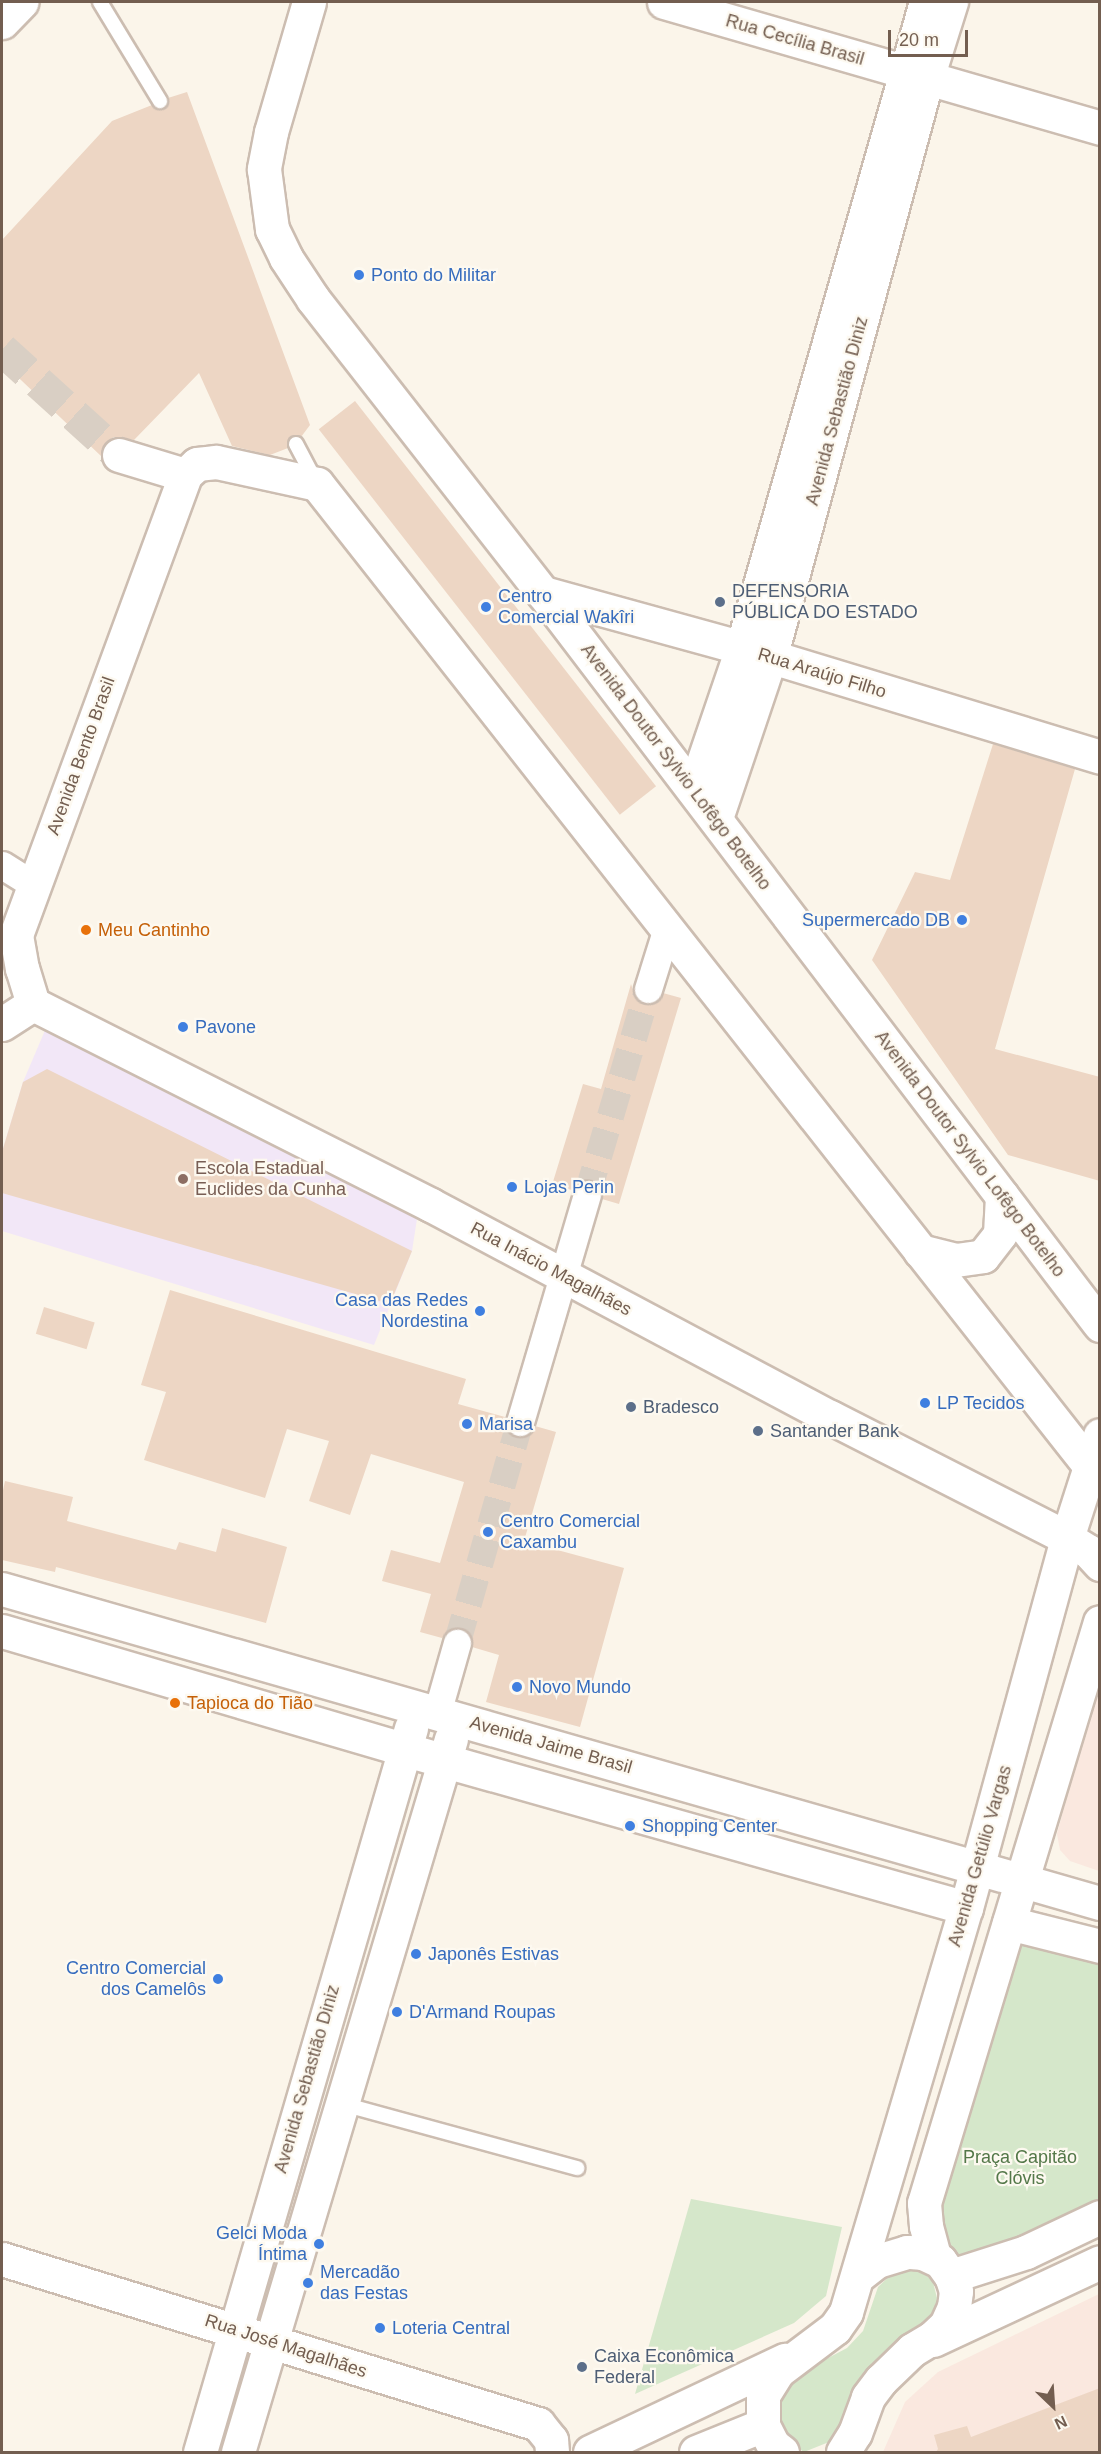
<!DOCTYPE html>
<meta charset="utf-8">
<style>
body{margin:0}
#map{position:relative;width:1101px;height:2454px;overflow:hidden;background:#fbf5ea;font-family:Helvetica,sans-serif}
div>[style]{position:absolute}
.commercial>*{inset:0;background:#fae8df}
.education>*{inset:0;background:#f2e7f7}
.green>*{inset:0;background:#d5e7ca}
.building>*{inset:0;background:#edd6c4;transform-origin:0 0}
.street-tunnel>*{height:27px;margin-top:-13.5px;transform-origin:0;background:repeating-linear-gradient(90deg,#d9cfc4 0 27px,transparent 0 41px)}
.secondary-tunnel>*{height:33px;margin-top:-16.5px;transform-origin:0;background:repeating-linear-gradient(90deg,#d9cfc4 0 33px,transparent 0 49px)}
.roads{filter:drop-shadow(2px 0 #ccbdb1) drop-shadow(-2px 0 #ccbdb1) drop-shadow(0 2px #ccbdb1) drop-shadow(0 -2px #ccbdb1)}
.lane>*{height:14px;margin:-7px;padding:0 7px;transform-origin:7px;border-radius:7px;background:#fff}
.street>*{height:27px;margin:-13.5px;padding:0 13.5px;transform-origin:13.5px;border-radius:13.5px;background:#fff}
.secondary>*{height:33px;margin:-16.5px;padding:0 16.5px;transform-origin:16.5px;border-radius:16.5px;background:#fff}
.dots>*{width:16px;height:16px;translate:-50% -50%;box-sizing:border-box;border:3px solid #fdf9f0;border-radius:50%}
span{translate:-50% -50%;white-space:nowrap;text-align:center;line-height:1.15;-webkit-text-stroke:4.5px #fdf9f0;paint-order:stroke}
.street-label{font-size:18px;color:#735e50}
.shop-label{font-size:18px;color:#366cbe}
.left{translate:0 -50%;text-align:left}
.right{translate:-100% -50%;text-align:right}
.service-label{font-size:18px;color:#4e5e75}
.food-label{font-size:18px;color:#c56008}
.education-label{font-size:18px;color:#785e54}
.park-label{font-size:18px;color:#547849}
.frame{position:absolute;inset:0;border:3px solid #735e50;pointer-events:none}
.north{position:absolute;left:1023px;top:2376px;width:60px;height:60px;-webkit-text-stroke:4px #fdf9f0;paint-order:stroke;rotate:155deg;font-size:16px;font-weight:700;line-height:24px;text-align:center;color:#735e50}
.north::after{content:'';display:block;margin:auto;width:21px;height:27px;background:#735e50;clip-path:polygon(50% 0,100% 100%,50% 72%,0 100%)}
.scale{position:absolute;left:888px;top:30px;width:80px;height:27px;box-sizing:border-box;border:3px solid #735e50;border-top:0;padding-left:8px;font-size:18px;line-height:21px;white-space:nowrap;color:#735e50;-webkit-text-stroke:4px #fdf9f0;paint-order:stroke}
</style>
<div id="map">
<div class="commercial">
<i style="clip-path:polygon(1099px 1676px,1099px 1871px,1070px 1861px,1060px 1850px,1057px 1834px)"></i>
<i style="clip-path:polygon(1099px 2294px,1099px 2452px,883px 2452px,905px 2402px,938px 2372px)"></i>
</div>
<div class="education">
<i style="clip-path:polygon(49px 1021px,419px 1206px,412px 1251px,374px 1345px,2px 1231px,2px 1152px,23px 1082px)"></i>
</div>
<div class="green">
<i style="clip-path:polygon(1017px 1912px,1099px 1933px,1099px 2216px,953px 2275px,929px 2224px)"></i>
<i style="clip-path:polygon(691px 2199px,842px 2227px,826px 2296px,794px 2323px,635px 2394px)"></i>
<i style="clip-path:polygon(896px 2270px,921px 2270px,933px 2282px,937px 2298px,933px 2317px,846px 2428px,829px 2442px,804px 2452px,785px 2439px,775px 2417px,778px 2395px,796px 2375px,847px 2348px,863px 2331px,878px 2287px)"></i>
</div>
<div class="building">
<i style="clip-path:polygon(187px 92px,310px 425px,301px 437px,296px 435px,289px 439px,288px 448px,270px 455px,232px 446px,199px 373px,134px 440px,114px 437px,106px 442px,101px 456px,2px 362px,2px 240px,112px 121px,152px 105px,156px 109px,164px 109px,168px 105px,168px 98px)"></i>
<i style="left:355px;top:401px;width:489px;height:46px;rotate:52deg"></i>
<i style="clip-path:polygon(993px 744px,1075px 769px,995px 1049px,1100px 1077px,1100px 1181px,1008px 1155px,872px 960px,915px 872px,950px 880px)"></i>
<i style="clip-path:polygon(631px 984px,636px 999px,644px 1004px,658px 1001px,663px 993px,681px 998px,619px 1204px,602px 1199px,599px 1185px,591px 1180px,577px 1183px,572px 1190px,552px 1185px,583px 1084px,601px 1089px)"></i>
<i style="clip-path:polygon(47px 1069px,412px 1251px,390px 1304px,2px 1193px,2px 1152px,23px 1082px)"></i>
<i style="clip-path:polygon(170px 1290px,466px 1379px,458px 1404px,505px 1417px,505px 1426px,515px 1437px,524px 1437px,535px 1426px,556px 1432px,524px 1541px,624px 1568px,580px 1727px,486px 1702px,499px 1655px,472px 1647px,472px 1639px,462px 1628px,453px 1628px,442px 1638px,420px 1632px,431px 1594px,382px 1581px,391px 1550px,440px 1563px,464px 1482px,371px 1454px,350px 1515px,309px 1501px,329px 1441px,287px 1429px,265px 1498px,144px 1460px,166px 1392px,141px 1385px)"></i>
<i style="left:44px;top:1307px;width:53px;height:28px;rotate:17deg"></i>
<i style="clip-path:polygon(5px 1481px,73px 1497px,67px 1521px,176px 1550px,179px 1542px,216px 1552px,222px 1528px,287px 1547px,266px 1623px,56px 1567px,55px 1572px,2px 1560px,2px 1495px)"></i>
<i style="clip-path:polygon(1100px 2388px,1100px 2452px,936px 2452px,938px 2449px,934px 2435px,967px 2426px,971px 2437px)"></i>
</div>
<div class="street-tunnel">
<i style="left:587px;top:1195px;width:215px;rotate:-73.5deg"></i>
<i style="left:457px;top:1643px;width:230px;rotate:-74.1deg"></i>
</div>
<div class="secondary-tunnel">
<i style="left:2px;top:349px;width:158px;rotate:42.2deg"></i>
</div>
<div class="roads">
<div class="lane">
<i style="left:100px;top:2px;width:116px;rotate:58.8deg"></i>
<i style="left:296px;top:444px;width:41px;rotate:62.2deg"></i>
<i style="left:343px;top:2104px;width:243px;rotate:15.3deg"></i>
</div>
<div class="street">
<i style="left:2px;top:865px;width:36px;rotate:32deg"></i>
<i style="left:648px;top:989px;width:64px;rotate:-72.7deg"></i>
<i style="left:520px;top:1422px;width:237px;rotate:-73.6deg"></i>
<i style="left:437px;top:1713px;width:73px;rotate:-74.1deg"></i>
</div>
<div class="secondary">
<i style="left:309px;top:2px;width:135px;rotate:106.3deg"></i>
<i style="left:271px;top:132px;width:38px;rotate:101deg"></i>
<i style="left:264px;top:169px;width:61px;rotate:82.4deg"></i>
<i style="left:272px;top:229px;width:32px;rotate:64deg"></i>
<i style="left:286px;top:258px;width:49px;rotate:56.6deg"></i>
<i style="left:313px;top:299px;width:373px;rotate:52deg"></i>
<i style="left:543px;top:593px;width:920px;rotate:52.73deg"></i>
<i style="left:664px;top:2px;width:454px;rotate:16.1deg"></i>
<i style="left:2px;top:22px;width:28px;rotate:-46deg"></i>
<i style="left:119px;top:455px;width:69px;rotate:16.9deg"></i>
<i style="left:543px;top:593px;width:206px;rotate:15.4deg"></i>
<i style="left:742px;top:648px;width:374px;rotate:16.9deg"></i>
<i style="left:694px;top:789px;width:149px;rotate:-71.2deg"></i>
<i style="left:742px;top:648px;width:672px;rotate:-74.1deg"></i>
<i style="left:716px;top:818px;width:169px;rotate:-71.4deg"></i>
<i style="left:770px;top:658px;width:601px;rotate:-74.85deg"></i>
<i style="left:927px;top:78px;width:80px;rotate:-72.5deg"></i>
<i style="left:33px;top:1004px;width:37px;rotate:-107deg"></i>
<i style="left:22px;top:969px;width:35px;rotate:-100deg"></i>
<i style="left:16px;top:935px;width:490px;rotate:-69.8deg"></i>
<i style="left:185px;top:475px;width:16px;rotate:-43deg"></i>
<i style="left:197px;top:464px;width:19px;rotate:-6deg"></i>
<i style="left:216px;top:462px;width:103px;rotate:12.3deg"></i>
<i style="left:317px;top:484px;width:1266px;rotate:51.8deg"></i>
<i style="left:33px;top:1004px;width:446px;rotate:26.8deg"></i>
<i style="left:431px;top:1205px;width:452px;rotate:28deg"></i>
<i style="left:830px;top:1417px;width:266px;rotate:27deg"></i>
<i style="left:1067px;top:1538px;width:25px;rotate:32deg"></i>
<i style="left:1088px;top:1551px;width:18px;rotate:47deg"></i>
<i style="left:2px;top:1024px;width:37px;rotate:-33deg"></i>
<i style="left:920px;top:1251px;width:37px;rotate:14deg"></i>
<i style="left:956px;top:1260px;width:27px;rotate:-8deg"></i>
<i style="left:983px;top:1256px;width:28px;rotate:-52deg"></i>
<i style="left:1000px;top:1234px;width:38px;rotate:-87deg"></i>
<i style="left:2px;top:1589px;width:1142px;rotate:15.96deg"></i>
<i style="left:2px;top:1631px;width:418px;rotate:16.4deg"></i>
<i style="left:403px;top:1749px;width:585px;rotate:15.77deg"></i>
<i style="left:1009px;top:1923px;width:94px;rotate:14.2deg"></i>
<i style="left:934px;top:2256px;width:31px;rotate:-105deg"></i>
<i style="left:926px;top:2226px;width:23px;rotate:-95deg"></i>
<i style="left:924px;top:2203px;width:607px;rotate:-73.15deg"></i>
<i style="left:2px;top:2259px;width:561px;rotate:17.11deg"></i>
<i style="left:538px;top:2424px;width:21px;rotate:51deg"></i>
<i style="left:551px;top:2440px;width:12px;rotate:85deg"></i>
<i style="left:951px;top:2276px;width:79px;rotate:-17.7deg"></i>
<i style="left:1026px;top:2252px;width:82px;rotate:-25.3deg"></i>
<i style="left:933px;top:2340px;width:184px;rotate:-25deg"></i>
<i style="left:200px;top:2452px;width:754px;rotate:-73.75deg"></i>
<i style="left:238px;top:2452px;width:744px;rotate:-73.37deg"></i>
<i style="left:590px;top:2452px;width:216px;rotate:-25.3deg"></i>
<i style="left:696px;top:2452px;width:72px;rotate:-21.9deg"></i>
<i style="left:782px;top:2452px;width:11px;rotate:-142deg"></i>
<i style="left:773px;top:2445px;width:22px;rotate:-117deg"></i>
<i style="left:763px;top:2425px;width:30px;rotate:-90deg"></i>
<i style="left:763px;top:2395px;width:28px;rotate:-58deg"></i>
<i style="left:778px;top:2371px;width:71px;rotate:-37deg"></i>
<i style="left:835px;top:2328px;width:19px;rotate:-55deg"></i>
<i style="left:846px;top:2312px;width:421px;rotate:-73.5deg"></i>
<i style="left:966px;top:1908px;width:384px;rotate:-74.7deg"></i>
<i style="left:1067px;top:1538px;width:108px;rotate:-72.2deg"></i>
<i style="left:843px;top:2452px;width:22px;rotate:-58deg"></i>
<i style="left:855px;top:2433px;width:38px;rotate:-70deg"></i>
<i style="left:868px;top:2397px;width:21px;rotate:-53deg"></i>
<i style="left:881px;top:2380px;width:43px;rotate:-44.1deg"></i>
<i style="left:912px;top:2350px;width:23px;rotate:-31deg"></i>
<i style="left:932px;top:2338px;width:19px;rotate:-43deg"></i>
<i style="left:946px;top:2325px;width:20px;rotate:-66deg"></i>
<i style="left:954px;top:2307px;width:16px;rotate:-83deg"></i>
<i style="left:956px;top:2291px;width:16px;rotate:-108deg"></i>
<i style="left:951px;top:2276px;width:19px;rotate:-126deg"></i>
<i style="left:940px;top:2261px;width:19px;rotate:-155deg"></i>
<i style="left:923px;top:2253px;width:16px;rotate:-176deg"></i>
<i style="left:907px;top:2252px;width:31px;rotate:163deg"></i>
<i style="left:877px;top:2261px;width:24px;rotate:142deg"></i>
</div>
</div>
<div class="dots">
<i style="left:359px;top:275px;background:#3f7fe0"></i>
<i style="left:720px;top:602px;background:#5c6f8a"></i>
<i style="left:486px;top:607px;background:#3f7fe0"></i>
<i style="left:962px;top:920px;background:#3f7fe0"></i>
<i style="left:86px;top:930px;background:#e8710a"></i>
<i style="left:183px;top:1027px;background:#3f7fe0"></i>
<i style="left:183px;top:1179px;background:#8d6e63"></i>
<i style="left:512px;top:1187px;background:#3f7fe0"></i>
<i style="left:480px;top:1311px;background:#3f7fe0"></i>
<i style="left:925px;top:1403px;background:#3f7fe0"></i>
<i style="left:631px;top:1407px;background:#5c6f8a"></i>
<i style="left:467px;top:1424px;background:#3f7fe0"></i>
<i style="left:758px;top:1431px;background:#5c6f8a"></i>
<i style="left:488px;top:1532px;background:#3f7fe0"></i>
<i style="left:517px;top:1687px;background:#3f7fe0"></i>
<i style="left:175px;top:1703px;background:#e8710a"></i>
<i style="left:630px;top:1826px;background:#3f7fe0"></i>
<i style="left:416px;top:1954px;background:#3f7fe0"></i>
<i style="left:218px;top:1979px;background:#3f7fe0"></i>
<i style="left:397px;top:2012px;background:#3f7fe0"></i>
<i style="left:319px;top:2244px;background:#3f7fe0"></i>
<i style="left:308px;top:2283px;background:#3f7fe0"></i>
<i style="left:380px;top:2328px;background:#3f7fe0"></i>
<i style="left:582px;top:2367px;background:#5c6f8a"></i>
</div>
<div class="street-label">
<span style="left:795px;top:40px;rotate:16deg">Rua Cecília Brasil</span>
<span style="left:837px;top:411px;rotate:-75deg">Avenida Sebastião Diniz</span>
<span style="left:822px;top:673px;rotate:17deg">Rua Araújo Filho</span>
<span style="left:81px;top:756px;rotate:-70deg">Avenida Bento Brasil</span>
<span style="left:676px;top:767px;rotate:53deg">Avenida Doutor Sylvio Lofêgo Botelho</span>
<span style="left:970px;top:1154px;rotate:53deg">Avenida Doutor Sylvio Lofêgo Botelho</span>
<span style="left:551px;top:1269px;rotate:28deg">Rua Inácio Magalhães</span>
<span style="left:551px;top:1745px;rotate:16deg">Avenida Jaime Brasil</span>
<span style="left:980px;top:1856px;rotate:-74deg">Avenida Getúlio Vargas</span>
<span style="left:307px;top:2079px;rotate:-74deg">Avenida Sebastião Diniz</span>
<span style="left:286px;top:2346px;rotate:18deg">Rua José Magalhães</span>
</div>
<div class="shop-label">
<span class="left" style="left:371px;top:275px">Ponto do Militar</span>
<span class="left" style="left:498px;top:607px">Centro<br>Comercial Wakîri</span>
<span class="right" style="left:950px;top:920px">Supermercado DB</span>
<span class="left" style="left:195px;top:1027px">Pavone</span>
<span class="left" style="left:524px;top:1187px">Lojas Perin</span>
<span class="right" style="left:468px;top:1311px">Casa das Redes<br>Nordestina</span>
<span class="left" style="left:937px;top:1403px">LP Tecidos</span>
<span class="left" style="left:479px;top:1424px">Marisa</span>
<span class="left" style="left:500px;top:1532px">Centro Comercial<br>Caxambu</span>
<span class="left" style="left:529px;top:1687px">Novo Mundo</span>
<span class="left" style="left:642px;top:1826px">Shopping Center</span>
<span class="left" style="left:428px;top:1954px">Japonês Estivas</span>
<span class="right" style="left:206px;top:1979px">Centro Comercial<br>dos Camelôs</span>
<span class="left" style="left:409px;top:2012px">D'Armand Roupas</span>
<span class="right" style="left:307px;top:2244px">Gelci Moda<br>Íntima</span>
<span class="left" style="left:320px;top:2283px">Mercadão<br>das Festas</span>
<span class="left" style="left:392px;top:2328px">Loteria Central</span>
</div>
<div class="service-label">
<span class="left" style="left:732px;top:602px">DEFENSORIA<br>PÚBLICA DO ESTADO</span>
<span class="left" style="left:643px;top:1407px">Bradesco</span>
<span class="left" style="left:770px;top:1431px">Santander Bank</span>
<span class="left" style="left:594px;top:2367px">Caixa Econômica<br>Federal</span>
</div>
<div class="food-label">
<span class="left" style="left:98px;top:930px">Meu Cantinho</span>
<span class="left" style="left:187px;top:1703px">Tapioca do Tião</span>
</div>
<div class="education-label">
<span class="left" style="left:195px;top:1179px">Escola Estadual<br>Euclides da Cunha</span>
</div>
<div class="park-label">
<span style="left:1020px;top:2168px">Praça Capitão<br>Clóvis</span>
</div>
<div class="frame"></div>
<div class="north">N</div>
<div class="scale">20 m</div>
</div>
